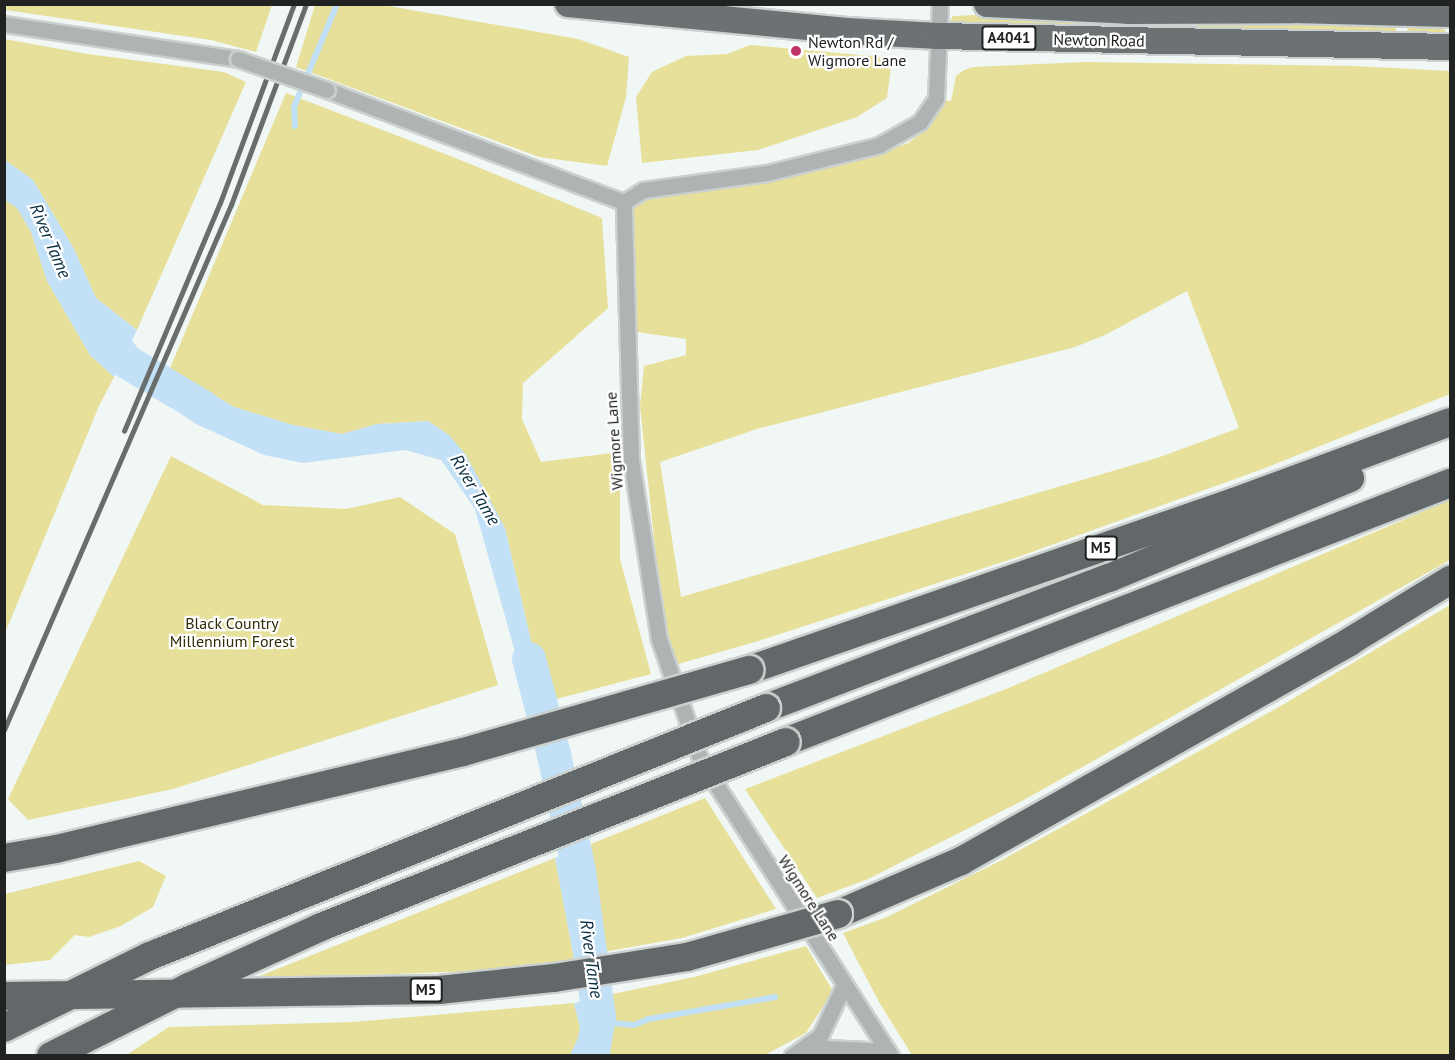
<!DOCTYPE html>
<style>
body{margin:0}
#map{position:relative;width:1455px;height:1060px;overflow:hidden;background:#f0f7f5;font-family:"PT Sans",sans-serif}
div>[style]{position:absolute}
.green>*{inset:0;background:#e7e09a}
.water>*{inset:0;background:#c3e1f6}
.stream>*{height:6px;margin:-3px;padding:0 3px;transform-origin:3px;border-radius:3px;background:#c3e1f6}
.river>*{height:34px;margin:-17px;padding:0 17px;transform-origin:17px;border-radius:17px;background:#c3e1f6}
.roads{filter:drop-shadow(2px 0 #cbd1cf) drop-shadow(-2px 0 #cbd1cf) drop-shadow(0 2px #cbd1cf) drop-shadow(0 -2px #cbd1cf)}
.minor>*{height:15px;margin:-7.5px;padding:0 7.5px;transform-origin:7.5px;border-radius:7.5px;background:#b0b3b3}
.trunk>*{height:26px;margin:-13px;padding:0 13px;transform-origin:13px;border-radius:13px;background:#6c7273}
.motorway>*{height:28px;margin:-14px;padding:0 14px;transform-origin:14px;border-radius:14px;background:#626869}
.rail>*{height:4.5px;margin:-2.25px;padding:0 2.25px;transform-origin:2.25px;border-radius:2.25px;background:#696d6c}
.bridges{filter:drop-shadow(2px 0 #cbd1cf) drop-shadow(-2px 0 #cbd1cf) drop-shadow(0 2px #cbd1cf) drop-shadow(0 -2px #cbd1cf)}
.minor-bridge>*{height:15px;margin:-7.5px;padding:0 7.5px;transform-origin:7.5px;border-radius:7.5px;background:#b0b3b3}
.motorway-bridge>*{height:28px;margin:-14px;padding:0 14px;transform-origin:14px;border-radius:14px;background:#626869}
.dots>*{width:16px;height:16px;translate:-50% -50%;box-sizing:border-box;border:3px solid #fff;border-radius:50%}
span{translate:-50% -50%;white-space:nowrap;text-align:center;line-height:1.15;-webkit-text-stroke:4.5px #fff;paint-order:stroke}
.shield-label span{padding:2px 4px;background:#fff;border:2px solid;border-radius:4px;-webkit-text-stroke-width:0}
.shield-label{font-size:15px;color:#202322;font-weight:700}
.street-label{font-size:16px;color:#202322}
.poi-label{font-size:16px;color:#202322}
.left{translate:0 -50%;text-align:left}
.park-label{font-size:16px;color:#302c06}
.water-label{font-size:18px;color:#0a2e42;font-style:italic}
.frame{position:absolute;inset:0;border:6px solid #202322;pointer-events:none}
</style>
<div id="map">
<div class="green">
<i style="clip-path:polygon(5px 4px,272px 4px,272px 5px,256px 52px,211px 40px,5px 10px)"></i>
<i style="clip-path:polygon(315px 5px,383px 5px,578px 39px,629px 57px,626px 97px,607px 166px,539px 157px,296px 67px)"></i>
<i style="clip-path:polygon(996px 14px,1394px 20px,1397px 35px,948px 25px,953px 16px)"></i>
<i style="clip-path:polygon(1406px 20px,1438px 22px,1450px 37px,1408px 35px)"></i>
<i style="clip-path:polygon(4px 39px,88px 54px,224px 72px,246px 82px,137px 330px,96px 298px,74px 249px,33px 180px,5px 160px)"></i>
<i style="clip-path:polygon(750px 45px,892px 58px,887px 98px,857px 117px,758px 150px,642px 163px,636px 97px,652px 72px,686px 56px,727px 54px)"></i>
<i style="clip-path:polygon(evenodd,1086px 62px,1355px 66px,1450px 71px,1450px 394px,1260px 470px,1015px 558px,755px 642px,675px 665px,662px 614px,640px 406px,644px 366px,686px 355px,686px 339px,637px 332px,631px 235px,630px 216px,634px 208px,642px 198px,655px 194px,737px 187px,879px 154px,908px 143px,924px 131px,943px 100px,951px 101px,956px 76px,964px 70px,973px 67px,1086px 62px,1187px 291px,1239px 428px,1157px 458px,681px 597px,660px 462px,757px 429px,1075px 347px,1105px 335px,1187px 291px)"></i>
<i style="clip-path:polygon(286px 93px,453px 157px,602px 218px,608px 308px,523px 383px,522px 419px,541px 462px,620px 452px,620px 559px,651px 674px,545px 702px,505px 528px,449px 435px,428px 421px,377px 424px,342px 434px,293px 425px,234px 407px,170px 368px)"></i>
<i style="clip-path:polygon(5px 200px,17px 207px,31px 232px,47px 281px,90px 355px,114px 377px,99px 406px,5px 633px)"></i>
<i style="clip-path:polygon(171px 456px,263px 505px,346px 509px,400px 497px,455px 534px,498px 685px,173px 789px,28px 820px,8px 799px)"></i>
<i style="clip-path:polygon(1450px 500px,1450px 560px,1022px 801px,868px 879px,817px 898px,745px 789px,1006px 689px)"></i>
<i style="clip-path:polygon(1450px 605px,1450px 1055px,912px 1055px,879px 1002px,843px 933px,887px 917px,1000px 861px,1279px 707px)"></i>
<i style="clip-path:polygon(705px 798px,776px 909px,682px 938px,603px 952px,586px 846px)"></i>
<i style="clip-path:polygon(555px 858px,574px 959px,506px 970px,252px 979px)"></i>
<i style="clip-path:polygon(139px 861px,166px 876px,153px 907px,121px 926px,89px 937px,75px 935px,50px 960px,5px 965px,5px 894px)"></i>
<i style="clip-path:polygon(806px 946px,833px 991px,806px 1033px,763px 1056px,603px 1055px,610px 1024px,603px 996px,694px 977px)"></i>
<i style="clip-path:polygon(574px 1003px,581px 1032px,570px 1055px,125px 1056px,169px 1027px,353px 1022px)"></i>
</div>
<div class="water">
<i style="clip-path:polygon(5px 160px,33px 180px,74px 249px,96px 298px,137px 330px,114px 377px,90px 355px,47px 281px,31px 232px,17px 208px,5px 200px)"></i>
<i style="clip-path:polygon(169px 368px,234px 407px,293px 425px,342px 434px,377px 424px,428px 421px,449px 435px,466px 455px,505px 528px,545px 702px,530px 706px,475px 509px,441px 460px,405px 450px,303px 463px,264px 455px,196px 424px,155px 396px)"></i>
<i style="clip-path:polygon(586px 846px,603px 952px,574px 959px,555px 858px)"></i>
<i style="clip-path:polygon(603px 996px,610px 1023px,603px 1055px,570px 1055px,581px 1032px,574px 1003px)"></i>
</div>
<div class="stream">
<i style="left:295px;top:126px;width:19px;rotate:-93deg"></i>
<i style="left:294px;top:107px;width:112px;rotate:-67.3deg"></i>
<i style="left:605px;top:1021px;width:5px;rotate:22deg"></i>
<i style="left:610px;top:1023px;width:24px;rotate:5deg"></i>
<i style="left:634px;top:1025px;width:16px;rotate:-22deg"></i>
<i style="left:649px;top:1019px;width:128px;rotate:-9.9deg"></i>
</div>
<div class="river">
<i style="left:95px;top:320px;width:53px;rotate:52.7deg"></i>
<i style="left:127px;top:362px;width:88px;rotate:30.6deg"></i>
<i style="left:529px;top:659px;width:99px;rotate:75.4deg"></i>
<i style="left:554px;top:755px;width:119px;rotate:77.8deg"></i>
<i style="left:579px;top:871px;width:147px;rotate:82.2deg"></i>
<i style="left:599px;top:1017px;width:40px;rotate:100deg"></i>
</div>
<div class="roads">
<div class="minor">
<i style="left:4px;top:24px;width:237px;rotate:8.5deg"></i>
<i style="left:327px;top:90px;width:317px;rotate:20.7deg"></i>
<i style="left:806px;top:1047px;width:82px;rotate:2.8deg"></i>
<i style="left:792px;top:1056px;width:34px;rotate:-36deg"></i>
<i style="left:820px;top:1036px;width:56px;rotate:-64.8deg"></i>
<i style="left:891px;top:1056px;width:351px;rotate:-122.8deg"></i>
<i style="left:701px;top:761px;width:129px;rotate:-109deg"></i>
<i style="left:659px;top:639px;width:181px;rotate:-98.9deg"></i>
<i style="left:631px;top:460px;width:258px;rotate:-91.6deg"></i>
<i style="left:624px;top:202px;width:22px;rotate:-32deg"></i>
<i style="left:643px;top:190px;width:125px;rotate:-7.8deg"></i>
<i style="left:767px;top:173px;width:115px;rotate:-14deg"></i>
<i style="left:879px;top:145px;width:47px;rotate:-29.3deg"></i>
<i style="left:920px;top:122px;width:29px;rotate:-56deg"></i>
<i style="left:936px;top:98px;width:94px;rotate:-87.6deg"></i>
</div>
<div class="trunk">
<i style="left:568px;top:4px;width:280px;rotate:5.5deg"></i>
<i style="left:847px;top:31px;width:91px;rotate:3.1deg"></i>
<i style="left:938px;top:36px;width:512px;rotate:1.23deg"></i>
<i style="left:987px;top:4px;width:141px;rotate:2.8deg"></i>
<i style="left:1128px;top:11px;width:166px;rotate:-0.3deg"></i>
<i style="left:1294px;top:10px;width:156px;rotate:1.5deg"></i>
</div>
<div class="motorway">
<i style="left:749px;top:670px;width:513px;rotate:-19.11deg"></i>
<i style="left:1234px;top:502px;width:230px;rotate:-20.3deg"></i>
<i style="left:766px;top:708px;width:367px;rotate:-20.8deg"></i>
<i style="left:1109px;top:578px;width:261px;rotate:-22.5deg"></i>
<i style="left:785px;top:742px;width:714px;rotate:-21.28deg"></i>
<i style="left:838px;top:914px;width:134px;rotate:-23.3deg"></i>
<i style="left:961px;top:861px;width:446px;rotate:-29.4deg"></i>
<i style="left:1349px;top:642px;width:119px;rotate:-31.5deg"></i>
</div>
</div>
<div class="rail">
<i style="left:124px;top:431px;width:247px;rotate:-67.2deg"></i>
<i style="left:220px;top:203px;width:212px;rotate:-69.6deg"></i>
<i style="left:4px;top:730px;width:572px;rotate:-66.62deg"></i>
<i style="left:231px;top:205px;width:215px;rotate:-69.5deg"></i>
</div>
<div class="bridges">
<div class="minor-bridge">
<i style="left:238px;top:59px;width:94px;rotate:19.2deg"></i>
</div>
<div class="motorway-bridge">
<i style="left:4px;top:858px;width:53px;rotate:-9.8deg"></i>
<i style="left:56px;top:849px;width:418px;rotate:-13.4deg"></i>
<i style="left:463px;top:752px;width:298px;rotate:-16deg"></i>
<i style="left:4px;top:996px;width:435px;rotate:-0.8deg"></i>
<i style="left:439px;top:990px;width:116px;rotate:-6deg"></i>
<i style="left:554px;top:978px;width:135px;rotate:-9deg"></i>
<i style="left:687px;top:957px;width:157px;rotate:-15.9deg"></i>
<i style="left:4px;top:1028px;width:163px;rotate:-26.3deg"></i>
<i style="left:150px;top:956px;width:664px;rotate:-21.93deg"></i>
<i style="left:51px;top:1056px;width:154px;rotate:-26.6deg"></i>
<i style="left:189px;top:987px;width:145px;rotate:-24.4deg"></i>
<i style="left:321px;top:927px;width:500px;rotate:-21.7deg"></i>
</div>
</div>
<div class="dots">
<i style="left:796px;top:51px;background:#bf3368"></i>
</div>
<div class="shield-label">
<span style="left:1009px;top:38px">A4041</span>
<span style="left:1101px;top:548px">M5</span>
<span style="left:426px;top:990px">M5</span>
</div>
<div class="street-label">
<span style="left:1099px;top:40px;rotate:1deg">Newton Road</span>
<span style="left:614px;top:441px;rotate:-94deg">Wigmore Lane</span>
<span style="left:809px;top:898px;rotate:57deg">Wigmore Lane</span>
</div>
<div class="poi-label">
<span class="left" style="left:808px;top:51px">Newton Rd /<br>Wigmore Lane</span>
</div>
<div class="park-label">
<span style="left:232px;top:632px">Black Country<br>Millennium Forest</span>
</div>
<div class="water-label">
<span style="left:50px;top:241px;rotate:67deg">River Tame</span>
<span style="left:475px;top:490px;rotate:59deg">River Tame</span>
<span style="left:591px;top:959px;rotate:82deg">River Tame</span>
</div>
<div class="frame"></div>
</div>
